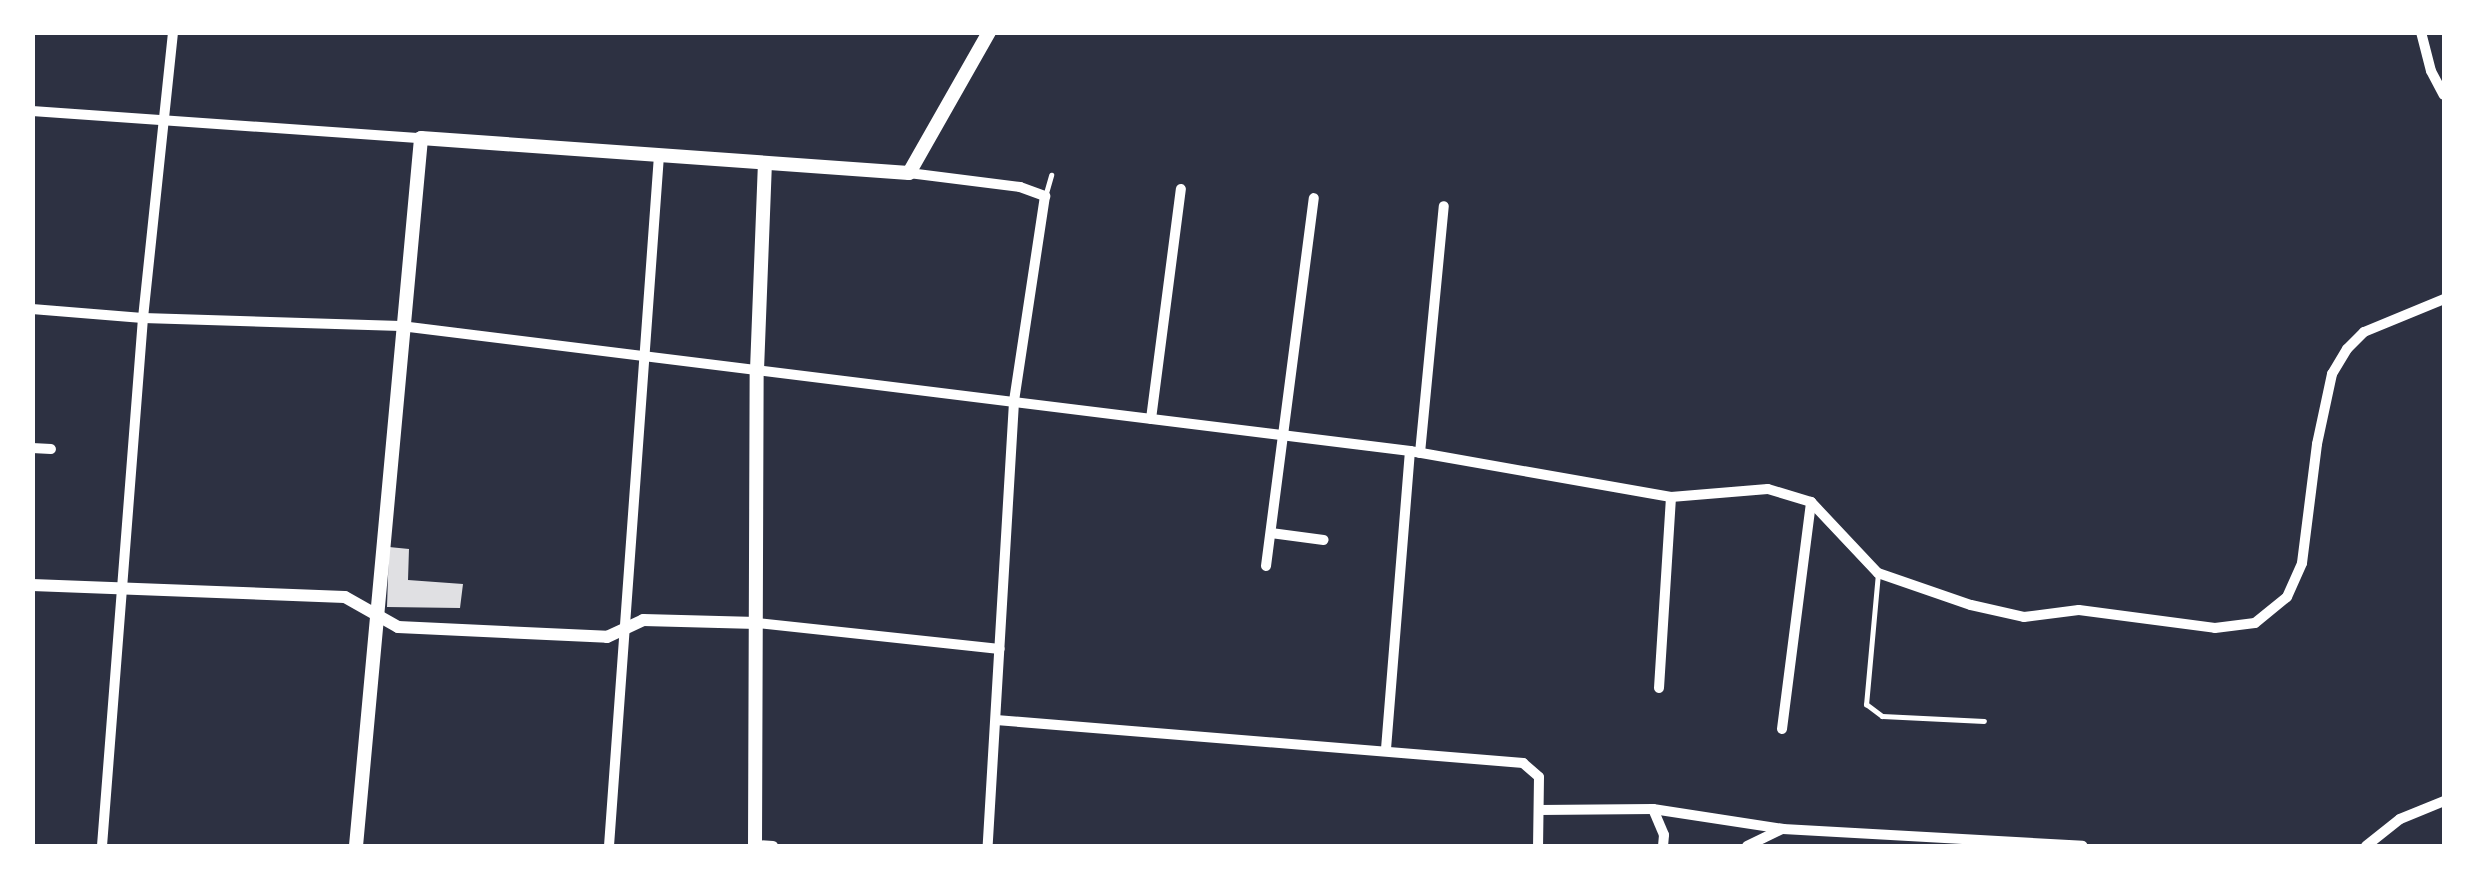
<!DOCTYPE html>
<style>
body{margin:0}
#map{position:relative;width:2477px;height:879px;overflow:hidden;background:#2d3142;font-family:"Source Sans 3",sans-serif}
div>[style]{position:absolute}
.building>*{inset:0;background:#e0e0e3}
.service>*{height:5px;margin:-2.5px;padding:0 2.5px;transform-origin:2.5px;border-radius:2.5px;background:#fff}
.minor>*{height:10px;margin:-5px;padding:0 5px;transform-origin:5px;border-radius:5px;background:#fff}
.tertiary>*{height:12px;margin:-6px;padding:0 6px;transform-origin:6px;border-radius:6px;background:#fff}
.secondary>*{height:14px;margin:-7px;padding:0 7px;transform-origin:7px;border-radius:7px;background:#fff}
span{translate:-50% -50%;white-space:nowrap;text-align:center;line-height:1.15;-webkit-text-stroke:10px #fff;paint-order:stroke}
.frame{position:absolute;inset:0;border:35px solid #fff;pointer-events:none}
</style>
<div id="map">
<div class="building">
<i style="clip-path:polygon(389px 547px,409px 549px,408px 580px,463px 584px,460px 608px,387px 607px)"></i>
</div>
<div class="service">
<i style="left:1046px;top:193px;width:19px;rotate:-74deg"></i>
<i style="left:1878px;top:573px;width:132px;rotate:95.2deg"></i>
<i style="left:1866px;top:704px;width:20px;rotate:37deg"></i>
<i style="left:1882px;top:716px;width:102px;rotate:2.8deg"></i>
</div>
<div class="minor">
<i style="left:2421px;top:32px;width:40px;rotate:75.6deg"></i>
<i style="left:2431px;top:71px;width:27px;rotate:62deg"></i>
<i style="left:32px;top:111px;width:390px;rotate:4deg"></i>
<i style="left:909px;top:173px;width:112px;rotate:7.2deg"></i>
<i style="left:1020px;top:187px;width:27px;rotate:20deg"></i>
<i style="left:1045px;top:196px;width:208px;rotate:98.6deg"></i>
<i style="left:1014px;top:402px;width:445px;rotate:93.4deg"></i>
<i style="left:32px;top:309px;width:111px;rotate:4.6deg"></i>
<i style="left:143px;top:318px;width:258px;rotate:1.8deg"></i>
<i style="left:401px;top:326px;width:1017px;rotate:7.06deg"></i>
<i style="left:1410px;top:451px;width:265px;rotate:10deg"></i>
<i style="left:1671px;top:497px;width:97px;rotate:-4.7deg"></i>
<i style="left:1768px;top:489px;width:45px;rotate:16.8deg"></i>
<i style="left:1811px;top:502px;width:98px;rotate:46.7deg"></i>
<i style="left:1878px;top:573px;width:98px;rotate:19deg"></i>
<i style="left:1971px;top:605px;width:54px;rotate:12.8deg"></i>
<i style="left:2024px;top:617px;width:55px;rotate:-7.3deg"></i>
<i style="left:2079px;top:610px;width:137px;rotate:7.5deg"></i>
<i style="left:2215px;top:628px;width:40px;rotate:-7.1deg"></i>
<i style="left:2255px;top:623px;width:41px;rotate:-39.1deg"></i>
<i style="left:2287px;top:597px;width:37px;rotate:-66deg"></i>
<i style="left:2302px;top:563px;width:120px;rotate:-82.8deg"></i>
<i style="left:2317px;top:444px;width:72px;rotate:-77.9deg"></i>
<i style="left:2332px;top:374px;width:29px;rotate:-59deg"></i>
<i style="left:2347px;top:349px;width:24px;rotate:-45deg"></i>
<i style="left:2364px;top:332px;width:87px;rotate:-22.4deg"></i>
<i style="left:1151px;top:419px;width:232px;rotate:-82.6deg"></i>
<i style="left:32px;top:448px;width:19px;rotate:3deg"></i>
<i style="left:1420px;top:453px;width:248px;rotate:-84.5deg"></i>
<i style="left:1271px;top:533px;width:53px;rotate:7.5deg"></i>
<i style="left:1266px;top:566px;width:371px;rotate:-82.6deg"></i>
<i style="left:757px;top:623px;width:244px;rotate:6.1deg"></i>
<i style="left:1659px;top:688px;width:191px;rotate:-86.4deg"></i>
<i style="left:996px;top:720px;width:529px;rotate:4.66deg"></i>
<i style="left:1523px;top:763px;width:21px;rotate:41deg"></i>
<i style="left:1539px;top:777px;width:69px;rotate:90.8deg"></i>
<i style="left:1782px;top:729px;width:229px;rotate:-82.7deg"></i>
<i style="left:1386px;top:749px;width:299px;rotate:-85.4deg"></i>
<i style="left:1653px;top:809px;width:28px;rotate:67deg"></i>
<i style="left:1664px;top:835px;width:11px;rotate:95deg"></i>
<i style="left:1539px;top:810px;width:114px;rotate:-0.5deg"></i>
<i style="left:1653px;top:809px;width:132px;rotate:8.7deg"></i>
<i style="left:1783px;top:829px;width:300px;rotate:3.2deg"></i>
<i style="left:755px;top:845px;width:18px;rotate:3deg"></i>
<i style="left:102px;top:846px;width:530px;rotate:-85.56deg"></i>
<i style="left:143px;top:318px;width:288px;rotate:-84deg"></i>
<i style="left:609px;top:846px;width:693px;rotate:-85.86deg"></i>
<i style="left:1747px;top:846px;width:39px;rotate:-26deg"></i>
<i style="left:2366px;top:846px;width:43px;rotate:-38.5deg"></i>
<i style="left:2400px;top:819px;width:48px;rotate:-22.2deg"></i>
</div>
<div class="tertiary">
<i style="left:32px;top:585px;width:313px;rotate:2.2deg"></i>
<i style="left:345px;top:597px;width:61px;rotate:29.5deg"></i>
<i style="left:398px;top:627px;width:209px;rotate:2.7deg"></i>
<i style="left:607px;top:637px;width:40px;rotate:-25deg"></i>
<i style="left:643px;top:620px;width:114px;rotate:1.5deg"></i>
</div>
<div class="secondary">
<i style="left:356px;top:846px;width:711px;rotate:-84.75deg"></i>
<i style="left:421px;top:138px;width:489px;rotate:4.1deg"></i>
<i style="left:909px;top:173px;width:162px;rotate:-60.4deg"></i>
<i style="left:755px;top:846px;width:476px;rotate:-89.8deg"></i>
<i style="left:757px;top:370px;width:205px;rotate:-87.8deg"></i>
</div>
<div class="frame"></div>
</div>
